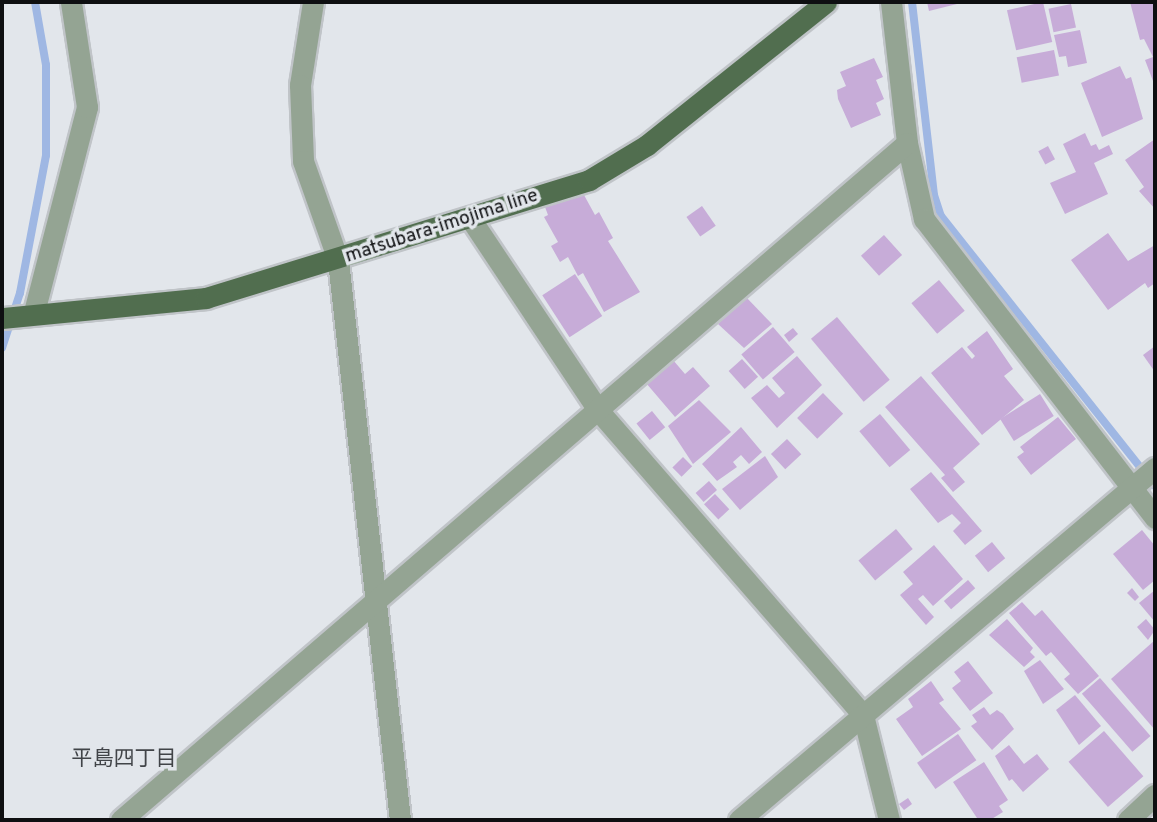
<!DOCTYPE html>
<meta charset="utf-8">
<style>
body{margin:0}
#map{position:relative;width:1157px;height:822px;overflow:hidden;background:#e2e6eb;font-family:Overpass,"Noto Sans JP",sans-serif}
div>[style]{position:absolute}
.stream>*{height:8px;margin:-4px;padding:0 4px;transform-origin:4px;border-radius:4px;background:#9fb7e3}
.building>*{inset:0;background:#c7acd8;transform-origin:0 0}
.roads{filter:drop-shadow(2px 0 #c0c4c8) drop-shadow(-2px 0 #c0c4c8) drop-shadow(0 2px #c0c4c8) drop-shadow(0 -2px #c0c4c8)}
.minor>*{height:21px;margin:-10.5px;padding:0 10.5px;transform-origin:10.5px;border-radius:10.5px;background:#94a493}
.major>*{height:21px;margin:-10.5px;padding:0 10.5px;transform-origin:10.5px;border-radius:10.5px;background:#516e4f}
span{translate:-50% -50%;white-space:nowrap;text-align:center;line-height:1.15;-webkit-text-stroke:7px #e2e6eb;paint-order:stroke}
.street-label{font-size:19px;color:#0e0f11}
.neighbourhood-label{font-size:21px;color:#414448}
.frame{position:absolute;inset:0;border:4px solid #0e0f11;pointer-events:none}
</style>
<div id="map">
<div class="stream">
<i style="left:912px;top:2px;width:194px;rotate:83.5deg"></i>
<i style="left:934px;top:195px;width:22px;rotate:72deg"></i>
<i style="left:941px;top:216px;width:345px;rotate:51.6deg"></i>
<i style="left:2px;top:348px;width:58px;rotate:-71.9deg"></i>
<i style="left:20px;top:293px;width:140px;rotate:-79.3deg"></i>
<i style="left:46px;top:155px;width:90px;rotate:-90deg"></i>
<i style="left:46px;top:65px;width:64px;rotate:-99.9deg"></i>
</div>
<div class="building">
<i style="clip-path:polygon(927px 2px,961px 2px,961px 3px,929px 11px)"></i>
<i style="left:1043px;top:2px;width:41px;height:37px;rotate:77deg"></i>
<i style="clip-path:polygon(1130px 2px,1155px 2px,1153px 81px,1145px 60px,1153px 57px,1144px 39px,1140px 40px)"></i>
<i style="left:1071px;top:4px;width:24px;height:23px;rotate:78deg"></i>
<i style="clip-path:polygon(1080px 30px,1087px 63px,1068px 67px,1066px 56px,1059px 57px,1054px 35px)"></i>
<i style="left:1054px;top:50px;width:26px;height:38px;rotate:79deg"></i>
<i style="clip-path:polygon(874px 58px,883px 77px,876px 80px,884px 99px,876px 103px,881px 115px,851px 128px,838px 99px,837px 90px,846px 86px,840px 72px)"></i>
<i style="clip-path:polygon(1120px 66px,1126px 79px,1131px 77px,1143px 119px,1102px 137px,1081px 83px)"></i>
<i style="clip-path:polygon(1085px 133px,1091px 146px,1096px 144px,1099px 150px,1109px 145px,1113px 154px,1094px 163px,1108px 194px,1065px 214px,1050px 183px,1076px 172px,1063px 144px)"></i>
<i style="clip-path:polygon(1155px 139px,1155px 209px,1139px 191px,1144px 187px,1125px 160px)"></i>
<i style="left:1048px;top:146px;width:15px;height:11px;rotate:62deg"></i>
<i style="clip-path:polygon(584px 195px,595px 215px,599px 212px,613px 238px,608px 241px,640px 292px,604px 312px,583px 273px,578px 276px,568px 257px,560px 262px,551px 246px,558px 242px,544px 217px,548px 215px,545px 207px)"></i>
<i style="left:702px;top:206px;width:24px;height:19px;rotate:55deg"></i>
<i style="clip-path:polygon(1108px 233px,1128px 261px,1155px 245px,1155px 283px,1148px 288px,1145px 283px,1108px 310px,1071px 260px)"></i>
<i style="left:884px;top:235px;width:27px;height:31px;rotate:48deg"></i>
<i style="left:575px;top:274px;width:50px;height:39px;rotate:57deg"></i>
<i style="left:939px;top:280px;width:40px;height:36px;rotate:50deg"></i>
<i style="clip-path:polygon(745px 296px,772px 324px,744px 348px,718px 324px)"></i>
<i style="left:837px;top:317px;width:82px;height:34px;rotate:50deg"></i>
<i style="left:773px;top:327px;width:33px;height:42px;rotate:49deg"></i>
<i style="clip-path:polygon(793px 328px,798px 334px,789px 342px,784px 335px)"></i>
<i style="clip-path:polygon(987px 331px,1013px 369px,1004px 376px,1024px 400px,982px 435px,931px 373px,962px 347px,972px 359px,975px 356px,967px 347px)"></i>
<i style="clip-path:polygon(1155px 346px,1155px 372px,1143px 355px)"></i>
<i style="clip-path:polygon(797px 356px,822px 385px,777px 428px,751px 398px,767px 385px,779px 398px,785px 393px,772px 378px)"></i>
<i style="left:742px;top:359px;width:24px;height:18px;rotate:48deg"></i>
<i style="clip-path:polygon(673px 360px,685px 374px,693px 367px,710px 386px,675px 417px,646px 383px)"></i>
<i style="clip-path:polygon(921px 376px,980px 444px,953px 468px,965px 482px,953px 492px,941px 478px,945px 475px,885px 407px)"></i>
<i style="left:823px;top:393px;width:29px;height:36px;rotate:46deg"></i>
<i style="left:1040px;top:394px;width:26px;height:47px;rotate:58deg"></i>
<i style="clip-path:polygon(699px 400px,731px 432px,693px 464px,668px 426px)"></i>
<i style="left:652px;top:411px;width:21px;height:20px;rotate:51deg"></i>
<i style="left:880px;top:414px;width:47px;height:27px;rotate:50deg"></i>
<i style="clip-path:polygon(1058px 417px,1076px 439px,1031px 475px,1017px 457px,1024px 452px,1020px 447px)"></i>
<i style="clip-path:polygon(741px 427px,762px 452px,749px 464px,741px 455px,733px 462px,737px 467px,717px 481px,702px 464px)"></i>
<i style="left:787px;top:439px;width:21px;height:22px;rotate:47deg"></i>
<i style="clip-path:polygon(765px 456px,778px 477px,740px 510px,722px 489px)"></i>
<i style="left:683px;top:457px;width:13px;height:15px;rotate:45deg"></i>
<i style="clip-path:polygon(931px 472px,982px 531px,965px 545px,953px 531px,961px 523px,952px 514px,938px 523px,910px 489px)"></i>
<i style="left:709px;top:481px;width:12px;height:18px;rotate:48deg"></i>
<i style="left:715px;top:494px;width:21px;height:15px;rotate:47deg"></i>
<i style="left:896px;top:529px;width:26px;height:49px;rotate:50deg"></i>
<i style="clip-path:polygon(1142px 530px,1155px 546px,1155px 580px,1143px 590px,1113px 554px)"></i>
<i style="left:992px;top:542px;width:21px;height:22px;rotate:51deg"></i>
<i style="clip-path:polygon(934px 545px,963px 579px,933px 606px,923px 595px,918px 599px,934px 617px,926px 625px,900px 595px,913px 584px,903px 572px)"></i>
<i style="left:968px;top:580px;width:11px;height:32px;rotate:49deg"></i>
<i style="clip-path:polygon(1132px 588px,1139px 597px,1135px 601px,1127px 593px)"></i>
<i style="clip-path:polygon(1155px 590px,1155px 622px,1139px 603px)"></i>
<i style="clip-path:polygon(1022px 602px,1035px 616px,1042px 610px,1099px 676px,1078px 694px,1064px 679px,1070px 674px,1051px 652px,1046px 656px,1009px 613px)"></i>
<i style="clip-path:polygon(1007px 619px,1033px 648px,1030px 652px,1035px 657px,1024px 667px,989px 635px)"></i>
<i style="clip-path:polygon(1146px 619px,1155px 630px,1148px 640px,1137px 627px)"></i>
<i style="clip-path:polygon(1155px 640px,1155px 730px,1111px 679px)"></i>
<i style="clip-path:polygon(1040px 660px,1064px 689px,1043px 704px,1024px 671px)"></i>
<i style="clip-path:polygon(968px 661px,993px 693px,970px 711px,952px 688px,961px 681px,954px 672px)"></i>
<i style="left:1100px;top:678px;width:77px;height:24px;rotate:49deg"></i>
<i style="clip-path:polygon(931px 681px,944px 700px,939px 703px,961px 729px,922px 756px,896px 719px,913px 707px,908px 699px)"></i>
<i style="clip-path:polygon(1075px 695px,1101px 726px,1079px 745px,1056px 710px)"></i>
<i style="clip-path:polygon(984px 707px,990px 715px,997px 710px,1003px 714px,1014px 729px,992px 750px,971px 726px,977px 722px,972px 715px)"></i>
<i style="left:1104px;top:731px;width:60px;height:47px;rotate:49deg"></i>
<i style="left:958px;top:734px;width:32px;height:50px;rotate:55deg"></i>
<i style="clip-path:polygon(1009px 745px,1024px 764px,1037px 754px,1049px 769px,1023px 792px,1012px 779px,1009px 781px,995px 756px)"></i>
<i style="clip-path:polygon(984px 762px,1008px 800px,999px 806px,1003px 812px,990px 820px,977px 818px,953px 782px)"></i>
<i style="clip-path:polygon(908px 798px,912px 804px,904px 810px,899px 804px)"></i>
</div>
<div class="roads">
<div class="minor">
<i style="left:313px;top:2px;width:84px;rotate:98.9deg"></i>
<i style="left:300px;top:85px;width:76px;rotate:87.7deg"></i>
<i style="left:303px;top:161px;width:105px;rotate:70.5deg"></i>
<i style="left:338px;top:260px;width:563px;rotate:83.68deg"></i>
<i style="left:891px;top:2px;width:142px;rotate:83.5deg"></i>
<i style="left:907px;top:143px;width:78px;rotate:77.4deg"></i>
<i style="left:924px;top:219px;width:378px;rotate:52.3deg"></i>
<i style="left:470px;top:218px;width:231px;rotate:56.3deg"></i>
<i style="left:598px;top:410px;width:404px;rotate:49deg"></i>
<i style="left:863px;top:715px;width:108px;rotate:76.1deg"></i>
<i style="left:34px;top:312px;width:212px;rotate:-75.5deg"></i>
<i style="left:87px;top:107px;width:106px;rotate:-98.7deg"></i>
<i style="left:121px;top:820px;width:1037px;rotate:-40.74deg"></i>
<i style="left:739px;top:820px;width:545px;rotate:-40.24deg"></i>
<i style="left:1128px;top:820px;width:37px;rotate:-43deg"></i>
</div>
<div class="major">
<i style="left:2px;top:318px;width:205px;rotate:-5.6deg"></i>
<i style="left:206px;top:298px;width:401px;rotate:-17.1deg"></i>
<i style="left:589px;top:180px;width:68px;rotate:-31.1deg"></i>
<i style="left:647px;top:145px;width:229px;rotate:-38.6deg"></i>
</div>
</div>
<div class="street-label">
<span style="left:442px;top:227px;rotate:-18deg">matsubara-imojima line</span>
</div>
<div class="neighbourhood-label">
<span style="left:124px;top:760px">平島四丁目</span>
</div>
<div class="frame"></div>
</div>
